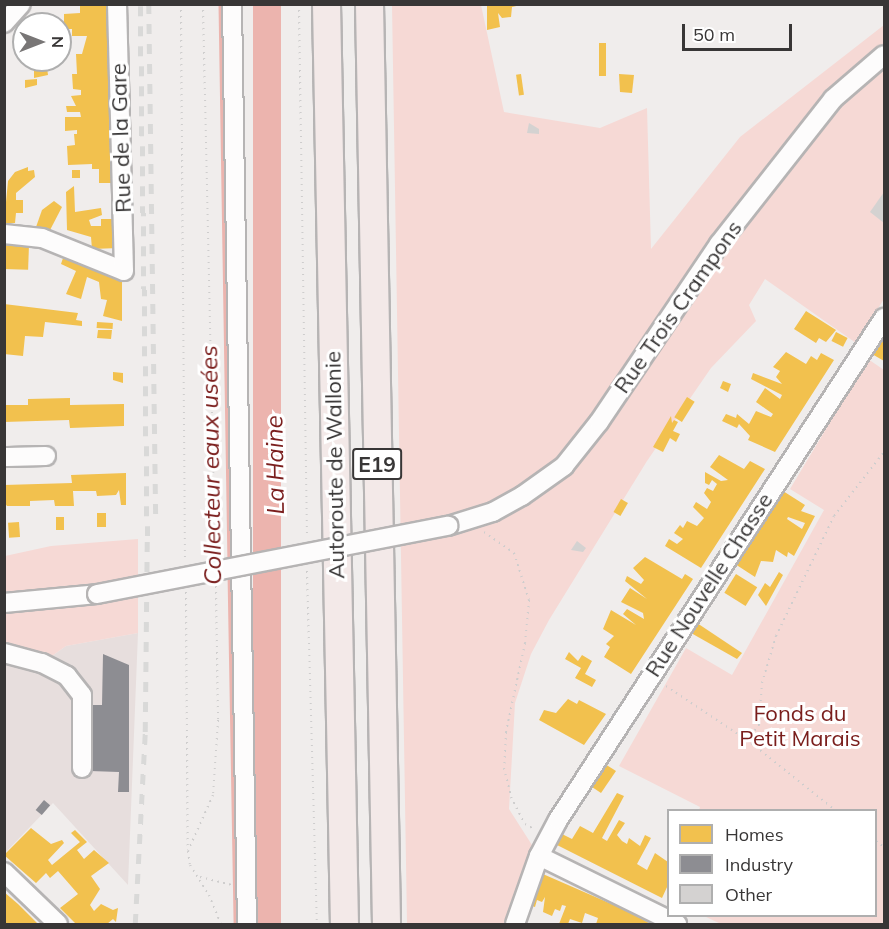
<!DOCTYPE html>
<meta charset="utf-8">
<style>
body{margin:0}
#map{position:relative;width:889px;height:929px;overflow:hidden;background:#f0edec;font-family:Mulish,sans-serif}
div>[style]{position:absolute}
.built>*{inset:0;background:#e7dedd}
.green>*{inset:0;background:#f6d9d5}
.water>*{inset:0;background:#ecb4ae;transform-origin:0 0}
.homes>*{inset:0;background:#f2c14e;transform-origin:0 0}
.industry>*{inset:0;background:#8d8d92;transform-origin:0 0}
.stream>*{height:4.5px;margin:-2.25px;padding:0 2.25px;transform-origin:2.25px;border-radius:2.25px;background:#ecb4ae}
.building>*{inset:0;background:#d4d2d1}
.path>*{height:2px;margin-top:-1px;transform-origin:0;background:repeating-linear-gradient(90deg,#cecdcd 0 1.5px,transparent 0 6px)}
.roads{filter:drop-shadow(2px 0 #b6b4b4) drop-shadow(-2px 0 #b6b4b4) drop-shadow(0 2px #b6b4b4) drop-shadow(0 -2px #b6b4b4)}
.minor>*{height:18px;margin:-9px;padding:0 9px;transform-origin:9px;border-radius:9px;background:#fdfcfc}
.highway>*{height:27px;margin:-13.5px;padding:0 13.5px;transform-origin:13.5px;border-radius:13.5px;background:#f3e9e8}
.rail>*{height:4.5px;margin-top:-2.25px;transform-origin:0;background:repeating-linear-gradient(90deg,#d9d9d8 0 10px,transparent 0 20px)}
.bridges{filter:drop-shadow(2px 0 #b6b4b4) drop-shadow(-2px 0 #b6b4b4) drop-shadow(0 2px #b6b4b4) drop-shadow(0 -2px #b6b4b4)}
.minor-bridge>*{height:18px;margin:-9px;padding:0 9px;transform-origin:9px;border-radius:9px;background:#fdfcfc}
span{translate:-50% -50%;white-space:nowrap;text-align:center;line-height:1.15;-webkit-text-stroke:6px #fff;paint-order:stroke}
.shield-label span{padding:2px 4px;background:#fff;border:2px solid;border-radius:4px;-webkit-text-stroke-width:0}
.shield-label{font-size:21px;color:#383636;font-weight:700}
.street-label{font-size:22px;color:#383636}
.park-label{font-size:22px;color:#7a1e1c}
.water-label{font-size:24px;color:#7b1f1e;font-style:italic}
.frame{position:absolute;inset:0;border:6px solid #383636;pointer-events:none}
.legend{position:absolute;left:667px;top:809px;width:210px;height:108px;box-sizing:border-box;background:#fff;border:2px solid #afafaf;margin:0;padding:8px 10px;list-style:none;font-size:18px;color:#383636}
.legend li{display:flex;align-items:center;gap:12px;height:30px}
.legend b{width:30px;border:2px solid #afafaf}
.north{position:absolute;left:12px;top:12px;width:60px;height:60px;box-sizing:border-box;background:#fff;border:2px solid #afafaf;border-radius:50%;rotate:90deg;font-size:16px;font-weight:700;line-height:24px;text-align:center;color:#383636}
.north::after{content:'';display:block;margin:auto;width:21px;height:27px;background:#787676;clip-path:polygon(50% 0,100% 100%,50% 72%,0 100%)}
.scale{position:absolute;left:682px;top:24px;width:110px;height:27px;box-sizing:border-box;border:3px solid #383636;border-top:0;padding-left:8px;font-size:18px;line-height:21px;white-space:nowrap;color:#383636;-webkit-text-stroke:4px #fff;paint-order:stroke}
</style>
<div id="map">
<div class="built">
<i style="clip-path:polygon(138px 633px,128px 885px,53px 803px,5px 853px,5px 653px,42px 663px,66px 646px)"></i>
</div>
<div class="green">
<i style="clip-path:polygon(392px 5px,481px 5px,504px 112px,600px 128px,647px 108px,651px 249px,740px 137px,884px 25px,884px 299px,856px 343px,765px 279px,749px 305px,756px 321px,711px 368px,647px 461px,549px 620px,531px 654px,515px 703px,509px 809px,539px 856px,515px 924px,407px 924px)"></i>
<i style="clip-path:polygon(868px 359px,884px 370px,884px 924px,721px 924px,704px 916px,876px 916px,876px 810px,699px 810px,700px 807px,619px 766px,686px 648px,732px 675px,824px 510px,790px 489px)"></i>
<i style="clip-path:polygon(138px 539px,138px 633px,66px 646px,42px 663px,5px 653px,5px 556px,51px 546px)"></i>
</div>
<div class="water">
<i style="left:253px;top:5px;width:28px;height:919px"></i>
</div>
<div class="homes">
<i style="clip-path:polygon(80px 4px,107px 4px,112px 183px,99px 183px,99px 169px,92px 169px,92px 164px,68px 165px,67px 146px,75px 145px,74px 134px,77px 134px,77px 130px,65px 131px,65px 117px,81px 117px,80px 112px,67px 112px,66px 106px,76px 106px,71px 96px,81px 95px,81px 90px,73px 89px,72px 74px,77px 74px,76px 54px,82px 54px,87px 36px,72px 36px,72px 29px,60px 29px,60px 23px,64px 23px,64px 14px,80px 13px)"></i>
<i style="clip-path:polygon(487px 4px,525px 4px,512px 7px,511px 17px,502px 18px,498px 13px,500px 27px,487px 30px)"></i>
<i style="left:599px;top:43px;width:7px;height:33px"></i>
<i style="clip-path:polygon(34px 61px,40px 61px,40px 69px,47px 68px,48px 75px,34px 78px)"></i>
<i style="left:521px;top:74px;width:21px;height:5px;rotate:82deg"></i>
<i style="clip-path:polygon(619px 74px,634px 75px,632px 93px,620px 92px)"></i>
<i style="clip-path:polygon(37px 79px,37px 85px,25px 88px,25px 80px)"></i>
<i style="clip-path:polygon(28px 167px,28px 171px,34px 170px,35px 177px,16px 193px,16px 200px,23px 200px,23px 213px,16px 213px,15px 223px,4px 223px,8px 181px,15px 172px)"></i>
<i style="left:72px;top:170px;width:8px;height:8px"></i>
<i style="clip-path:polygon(74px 186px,75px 212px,101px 208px,102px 215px,89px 220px,91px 226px,101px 226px,101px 219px,113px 219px,113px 226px,118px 225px,119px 248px,92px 249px,91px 237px,67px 230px,66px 192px)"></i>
<i style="clip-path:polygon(54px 201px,62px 207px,49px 232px,36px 227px,42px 210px)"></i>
<i style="left:4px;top:244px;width:25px;height:25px;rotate:2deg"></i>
<i style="clip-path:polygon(65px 252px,122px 279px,122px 321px,103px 316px,107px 300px,101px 299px,99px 282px,87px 277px,81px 299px,66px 294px,76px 271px,61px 264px)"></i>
<i style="clip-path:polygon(4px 304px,78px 313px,76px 320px,82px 321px,82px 326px,45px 322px,43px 337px,25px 336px,23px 356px,4px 354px)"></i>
<i style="clip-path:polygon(806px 311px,836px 330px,826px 342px,819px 338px,816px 343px,794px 329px)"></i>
<i style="left:97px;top:322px;width:16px;height:6px;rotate:4deg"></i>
<i style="clip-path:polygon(98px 330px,112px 330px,111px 339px,97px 338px)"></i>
<i style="left:836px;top:332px;width:13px;height:10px;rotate:27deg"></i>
<i style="clip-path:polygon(884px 334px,884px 361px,872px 354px)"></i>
<i style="clip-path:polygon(786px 352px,806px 364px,811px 356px,817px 360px,821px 353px,834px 360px,775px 452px,748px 440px,750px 436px,739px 424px,737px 428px,722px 421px,726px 414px,736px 418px,737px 414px,749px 424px,756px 411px,771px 417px,773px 414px,756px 402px,765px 388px,780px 399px,782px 395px,751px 379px,753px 373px,782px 384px,776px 377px,780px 371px,773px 367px)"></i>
<i style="clip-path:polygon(113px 372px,123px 373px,123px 383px,113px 380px)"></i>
<i style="clip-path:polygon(723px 381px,731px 384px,728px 392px,720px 388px)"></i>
<i style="left:687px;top:397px;width:9px;height:24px;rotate:32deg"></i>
<i style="clip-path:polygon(70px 398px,70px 405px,124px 404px,124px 426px,70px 428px,69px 420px,4px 422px,4px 405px,28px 405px,28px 399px)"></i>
<i style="clip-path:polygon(671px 416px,672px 423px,674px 420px,678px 422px,673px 431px,680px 434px,676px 442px,670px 438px,663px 452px,653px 447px)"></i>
<i style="clip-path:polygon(719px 455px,744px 469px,750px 461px,765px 469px,701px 568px,665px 546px,669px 539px,677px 544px,683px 539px,674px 533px,680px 525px,683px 528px,687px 521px,697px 526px,704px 518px,693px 507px,696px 502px,707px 509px,711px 502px,704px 493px,707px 488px,713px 491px,717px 484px,712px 480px,709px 485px,705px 483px,705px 472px,721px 481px,728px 480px,710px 467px)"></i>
<i style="clip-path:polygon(126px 473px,126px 505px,121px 505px,119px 490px,116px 495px,97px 496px,96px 491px,73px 491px,74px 506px,55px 506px,54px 500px,30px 501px,30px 506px,7px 506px,4px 502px,4px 485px,72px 483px,71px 475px)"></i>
<i style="clip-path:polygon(evenodd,783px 491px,805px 505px,801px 511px,815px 516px,794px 556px,788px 552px,787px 557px,776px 550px,773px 562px,761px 561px,755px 577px,735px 564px,783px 491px,788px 517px,805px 523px,802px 529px,787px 519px,788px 517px)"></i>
<i style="left:621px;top:499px;width:8px;height:15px;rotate:30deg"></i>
<i style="left:97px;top:513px;width:9px;height:14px"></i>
<i style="left:56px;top:517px;width:8px;height:13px"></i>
<i style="left:19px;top:522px;width:15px;height:11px;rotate:86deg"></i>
<i style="clip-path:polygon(645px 557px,682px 579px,685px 574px,693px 579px,631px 674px,604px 657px,610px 647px,606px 644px,614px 636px,603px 629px,611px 610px,636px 625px,623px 614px,627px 609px,644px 619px,643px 613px,621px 602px,630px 588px,647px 599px,625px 581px,627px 576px,641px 584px,644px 580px,633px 568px)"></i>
<i style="clip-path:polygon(779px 572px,783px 575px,766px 606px,758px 595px,765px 583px,770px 587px)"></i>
<i style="left:736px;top:574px;width:25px;height:22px;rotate:32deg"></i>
<i style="clip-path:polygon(697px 623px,742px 653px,737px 659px,691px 633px)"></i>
<i style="clip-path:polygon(569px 652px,578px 661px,582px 655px,592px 661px,585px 674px,596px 680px,592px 687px,575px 678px,581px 668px,565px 659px)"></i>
<i style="clip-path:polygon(568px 699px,577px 704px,579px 700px,606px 714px,584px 745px,539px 720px,544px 710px,556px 713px)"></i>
<i style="clip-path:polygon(605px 764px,616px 771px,601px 793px,592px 787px)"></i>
<i style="clip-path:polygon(617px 793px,624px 796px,602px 838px,607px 841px,619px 820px,625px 823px,617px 835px,622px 841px,627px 844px,629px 838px,640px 846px,645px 835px,651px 838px,637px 864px,647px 870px,655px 853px,668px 862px,668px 885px,662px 898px,557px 845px,562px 834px,572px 839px,580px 826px,593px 833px)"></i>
<i style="clip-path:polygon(31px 828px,51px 844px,62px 840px,64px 843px,48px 860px,52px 865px,80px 842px,71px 833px,75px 830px,87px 842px,77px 850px,84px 859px,94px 850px,109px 863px,91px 876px,100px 889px,90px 905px,94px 911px,101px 904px,113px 910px,118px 908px,116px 922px,113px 919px,107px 924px,76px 924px,60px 908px,78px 894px,58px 871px,50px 878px,46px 873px,36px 883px,4px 855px)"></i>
<i style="clip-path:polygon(536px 871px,623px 909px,651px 924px,596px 924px,598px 918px,585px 913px,582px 923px,570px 919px,568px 924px,559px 924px,566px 906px,562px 905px,560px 911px,555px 909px,552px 916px,543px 912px,545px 897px,542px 902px,537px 900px,535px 907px,526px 904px)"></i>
<i style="clip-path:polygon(4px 892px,18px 904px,38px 924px,4px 924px)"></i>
</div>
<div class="industry">
<i style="clip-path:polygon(103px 654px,129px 665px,129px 792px,118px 792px,119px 772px,90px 771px,93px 705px,102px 705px)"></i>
<i style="left:44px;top:800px;width:8px;height:13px;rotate:40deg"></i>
</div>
<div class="stream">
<i style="left:221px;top:4px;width:561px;rotate:89.08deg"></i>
<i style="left:230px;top:573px;width:351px;rotate:89deg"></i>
</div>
<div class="building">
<i style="clip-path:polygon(529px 123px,539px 129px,539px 134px,527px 133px)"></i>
<i style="clip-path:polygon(884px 192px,884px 223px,870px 212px)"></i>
<i style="clip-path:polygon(577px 541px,586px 548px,583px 552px,571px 550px)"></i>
</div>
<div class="path">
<i style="left:181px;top:4px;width:556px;rotate:89.59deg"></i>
<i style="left:203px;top:4px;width:549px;rotate:88.75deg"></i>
<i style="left:299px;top:4px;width:534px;rotate:89.14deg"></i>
<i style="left:484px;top:532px;width:37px;rotate:35deg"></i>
<i style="left:514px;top:553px;width:49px;rotate:72.3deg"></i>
<i style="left:529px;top:600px;width:43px;rotate:95.3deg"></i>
<i style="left:525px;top:643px;width:91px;rotate:102.1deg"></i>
<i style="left:506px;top:732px;width:36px;rotate:93deg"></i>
<i style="left:504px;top:768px;width:30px;rotate:76deg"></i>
<i style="left:511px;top:797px;width:30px;rotate:63deg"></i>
<i style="left:525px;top:824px;width:10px;rotate:29deg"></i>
<i style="left:307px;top:571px;width:353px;rotate:88.4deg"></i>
<i style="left:216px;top:586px;width:134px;rotate:89.1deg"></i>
<i style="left:218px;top:720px;width:75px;rotate:93.8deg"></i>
<i style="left:213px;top:795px;width:61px;rotate:114.1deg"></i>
<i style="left:188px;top:851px;width:14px;rotate:82deg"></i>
<i style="left:190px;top:865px;width:36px;rotate:58deg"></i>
<i style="left:209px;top:895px;width:31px;rotate:68deg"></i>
<i style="left:186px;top:592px;width:256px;rotate:89.6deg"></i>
<i style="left:666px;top:686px;width:102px;rotate:33.8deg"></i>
<i style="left:751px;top:743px;width:107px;rotate:38.6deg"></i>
<i style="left:741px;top:736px;width:10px;rotate:-6deg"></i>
<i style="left:751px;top:735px;width:13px;rotate:-51deg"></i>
<i style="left:759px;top:725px;width:42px;rotate:-85.9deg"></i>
<i style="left:762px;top:683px;width:49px;rotate:-73.4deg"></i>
<i style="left:776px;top:636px;width:133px;rotate:-64.2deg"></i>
<i style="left:834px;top:516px;width:81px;rotate:-52deg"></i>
<i style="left:876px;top:841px;width:10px;rotate:37deg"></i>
<i style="left:200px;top:877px;width:33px;rotate:14deg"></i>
</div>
<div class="roads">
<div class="minor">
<i style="left:232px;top:4px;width:920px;rotate:89.07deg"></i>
<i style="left:4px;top:23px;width:25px;rotate:-48deg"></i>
<i style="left:4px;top:234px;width:38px;rotate:6deg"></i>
<i style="left:42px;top:238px;width:88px;rotate:21.9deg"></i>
<i style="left:124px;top:271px;width:267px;rotate:-91.5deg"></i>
<i style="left:4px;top:457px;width:42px;rotate:-1.4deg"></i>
<i style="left:448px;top:526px;width:47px;rotate:-17.3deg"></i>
<i style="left:493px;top:512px;width:33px;rotate:-29deg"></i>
<i style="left:522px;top:496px;width:52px;rotate:-35.5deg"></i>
<i style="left:564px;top:466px;width:56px;rotate:-51.5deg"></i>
<i style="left:599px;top:422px;width:215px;rotate:-56deg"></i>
<i style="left:719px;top:244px;width:184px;rotate:-51.8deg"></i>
<i style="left:833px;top:99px;width:67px;rotate:-40.8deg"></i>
<i style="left:4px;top:603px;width:93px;rotate:-5.5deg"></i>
<i style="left:4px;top:653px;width:39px;rotate:15deg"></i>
<i style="left:42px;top:663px;width:28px;rotate:27deg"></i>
<i style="left:67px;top:676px;width:24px;rotate:52deg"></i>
<i style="left:82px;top:695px;width:73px;rotate:90deg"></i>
<i style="left:539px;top:856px;width:154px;rotate:26.2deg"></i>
<i style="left:4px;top:872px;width:75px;rotate:43.9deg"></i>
<i style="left:515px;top:924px;width:72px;rotate:-70.6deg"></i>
<i style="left:539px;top:856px;width:41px;rotate:-62.2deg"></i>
<i style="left:558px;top:820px;width:599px;rotate:-57deg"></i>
</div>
<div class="highway">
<i style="left:326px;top:4px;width:920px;rotate:88.88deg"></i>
<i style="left:369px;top:4px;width:920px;rotate:88.94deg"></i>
</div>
</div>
<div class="rail">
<i style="left:149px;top:4px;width:519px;rotate:89.23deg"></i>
<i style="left:135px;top:924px;width:192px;rotate:-87deg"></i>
<i style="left:145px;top:732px;width:196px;rotate:-89.4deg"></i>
<i style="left:147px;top:536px;width:532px;rotate:-90.75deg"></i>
</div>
<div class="bridges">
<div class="minor-bridge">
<i style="left:97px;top:594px;width:358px;rotate:-11deg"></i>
</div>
</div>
<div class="shield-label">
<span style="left:377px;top:464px">E19</span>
</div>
<div class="street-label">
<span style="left:121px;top:138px;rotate:-92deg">Rue de la Gare</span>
<span style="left:678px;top:307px;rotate:-55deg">Rue Trois Crampons</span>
<span style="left:335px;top:465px;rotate:-91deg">Autoroute de Wallonie</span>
<span style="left:709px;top:585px;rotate:-57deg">Rue Nouvelle Chasse</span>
</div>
<div class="park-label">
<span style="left:800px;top:726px">Fonds du<br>Petit Marais</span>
</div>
<div class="water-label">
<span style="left:211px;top:465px;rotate:-91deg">Collecteur eaux usées</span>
<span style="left:275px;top:465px;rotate:-91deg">La Haine</span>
</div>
<div class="frame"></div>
<ul class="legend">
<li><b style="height:16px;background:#f2c14e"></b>Homes</li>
<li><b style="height:16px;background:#8d8d92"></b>Industry</li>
<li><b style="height:16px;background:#d4d2d1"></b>Other</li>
</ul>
<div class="north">N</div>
<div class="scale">50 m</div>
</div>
